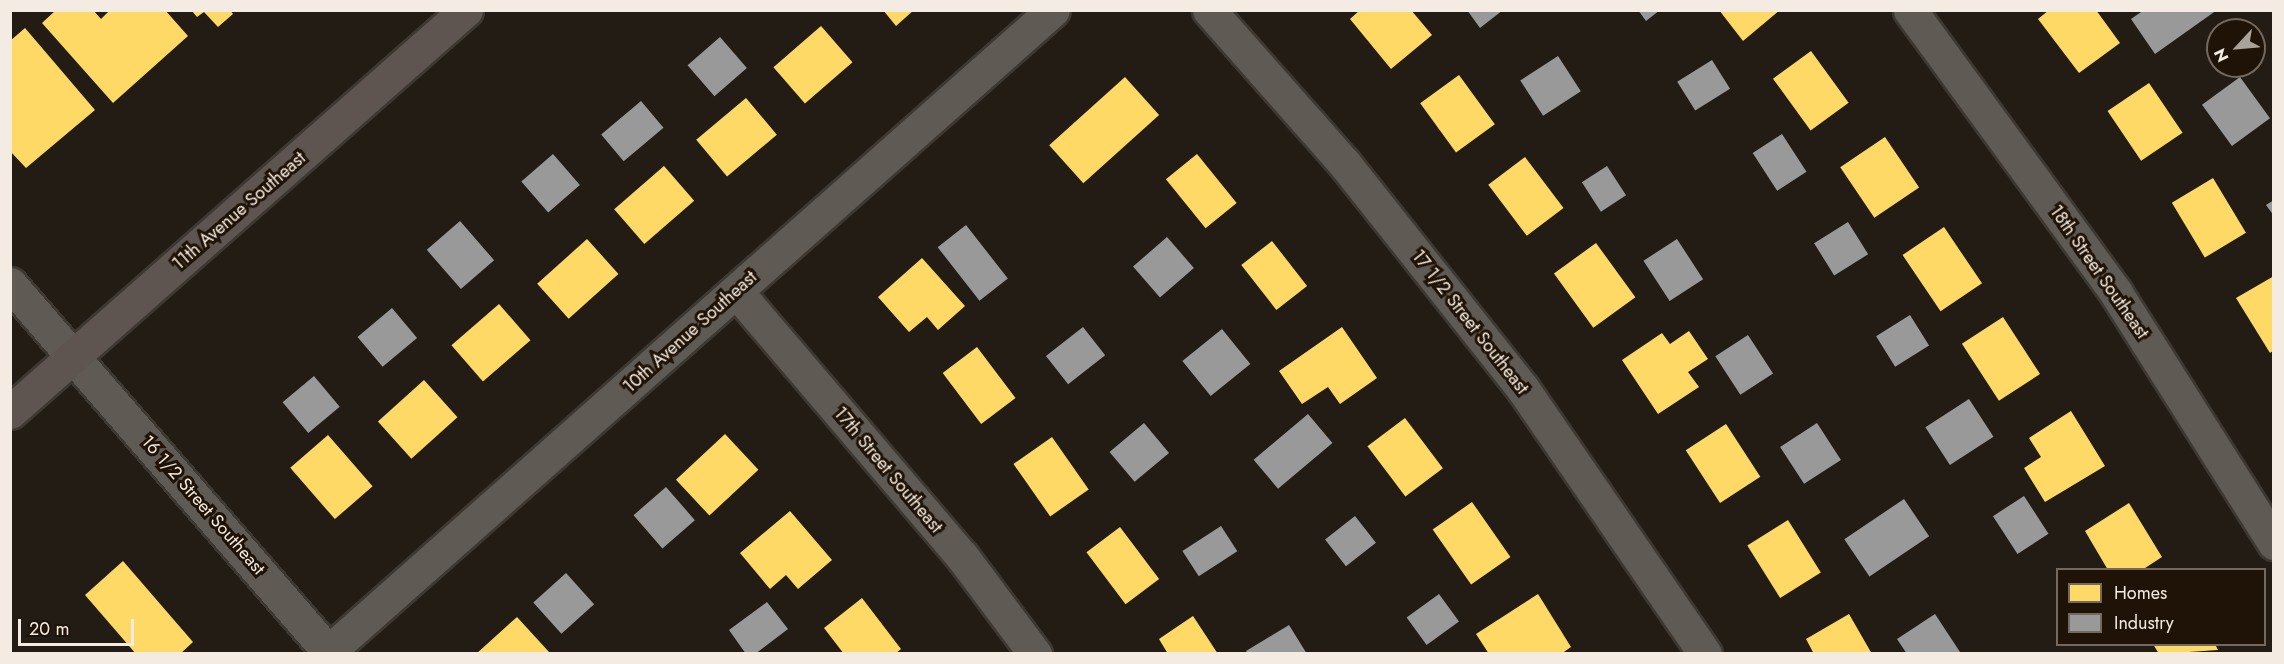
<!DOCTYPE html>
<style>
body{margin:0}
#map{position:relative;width:2284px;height:664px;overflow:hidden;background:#231c15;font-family:Jost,sans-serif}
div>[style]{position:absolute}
.homes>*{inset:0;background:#ffd966;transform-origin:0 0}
.industry>*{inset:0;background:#999;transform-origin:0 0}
.roads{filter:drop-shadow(2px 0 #3e3833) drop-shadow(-2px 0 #3e3833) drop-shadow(0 2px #3e3833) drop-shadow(0 -2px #3e3833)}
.minor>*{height:33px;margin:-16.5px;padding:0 16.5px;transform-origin:16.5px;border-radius:16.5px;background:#605a55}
.major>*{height:33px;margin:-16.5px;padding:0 16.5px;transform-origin:16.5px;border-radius:16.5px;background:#5f5550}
span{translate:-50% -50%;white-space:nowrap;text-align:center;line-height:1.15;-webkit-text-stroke:6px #1f1206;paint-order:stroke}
.street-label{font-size:18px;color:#f4ebe2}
.frame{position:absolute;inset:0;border:12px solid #f4ebe2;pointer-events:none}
.legend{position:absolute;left:2056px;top:568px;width:210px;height:78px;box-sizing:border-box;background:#1f1206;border:2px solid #74695e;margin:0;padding:8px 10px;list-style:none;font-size:18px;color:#f4ebe2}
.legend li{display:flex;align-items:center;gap:12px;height:30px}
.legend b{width:30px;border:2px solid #74695e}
.north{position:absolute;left:2206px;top:18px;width:60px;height:60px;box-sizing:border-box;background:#1f1206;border:2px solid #74695e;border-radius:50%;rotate:244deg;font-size:16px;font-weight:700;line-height:24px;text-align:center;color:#f4ebe2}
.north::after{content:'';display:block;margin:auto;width:21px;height:27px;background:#aba39a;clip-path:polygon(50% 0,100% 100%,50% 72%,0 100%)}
.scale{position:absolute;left:18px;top:619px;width:116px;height:27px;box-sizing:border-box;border:3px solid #f4ebe2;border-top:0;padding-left:8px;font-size:18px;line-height:21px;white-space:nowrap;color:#f4ebe2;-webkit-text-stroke:4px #1f1206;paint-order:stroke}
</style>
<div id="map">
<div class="homes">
<i style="clip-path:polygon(56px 10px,93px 10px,101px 19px,110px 10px,165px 10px,188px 36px,113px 103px,42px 23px)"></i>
<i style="clip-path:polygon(191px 10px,230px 10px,233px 14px,218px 27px,204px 12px,197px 17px)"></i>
<i style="clip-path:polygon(883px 10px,914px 10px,896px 26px)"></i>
<i style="clip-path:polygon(1360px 10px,1411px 10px,1432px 35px,1391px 69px,1350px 19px)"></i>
<i style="clip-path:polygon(1719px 10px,1780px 10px,1743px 41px)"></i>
<i style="clip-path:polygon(2049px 10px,2096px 10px,2120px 43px,2079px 73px,2038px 19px)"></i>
<i style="left:821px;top:26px;width:48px;height:63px;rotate:49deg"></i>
<i style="clip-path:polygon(25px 28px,95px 110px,26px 168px,10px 151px,10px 41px)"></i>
<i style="left:1811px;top:51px;width:64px;height:47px;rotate:54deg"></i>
<i style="left:1459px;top:75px;width:61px;height:48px;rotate:54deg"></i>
<i style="left:1125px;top:77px;width:51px;height:102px;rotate:48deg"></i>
<i style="left:2149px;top:83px;width:60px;height:50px;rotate:56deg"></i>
<i style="left:746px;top:98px;width:48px;height:65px;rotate:50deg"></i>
<i style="left:1885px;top:137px;width:61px;height:54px;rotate:56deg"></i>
<i style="left:1197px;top:154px;width:63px;height:40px;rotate:51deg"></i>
<i style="left:1525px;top:157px;width:64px;height:46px;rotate:53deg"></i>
<i style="left:664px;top:166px;width:46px;height:66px;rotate:49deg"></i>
<i style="left:2213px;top:178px;width:64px;height:48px;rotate:59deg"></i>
<i style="left:1944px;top:227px;width:68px;height:50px;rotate:56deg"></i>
<i style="left:587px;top:239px;width:47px;height:67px;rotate:48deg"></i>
<i style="left:1272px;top:241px;width:57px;height:39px;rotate:52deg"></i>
<i style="left:1596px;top:243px;width:67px;height:52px;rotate:54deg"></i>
<i style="clip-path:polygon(922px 258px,965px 306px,938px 330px,927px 317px,909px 332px,878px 297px)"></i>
<i style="clip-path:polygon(2274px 276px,2274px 350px,2270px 353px,2236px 298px)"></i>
<i style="left:499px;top:304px;width:48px;height:63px;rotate:49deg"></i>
<i style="left:2003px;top:317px;width:68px;height:49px;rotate:57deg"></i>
<i style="clip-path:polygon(1342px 327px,1377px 378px,1340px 404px,1328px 387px,1302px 404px,1279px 371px)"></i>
<i style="clip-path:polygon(1689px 331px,1708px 359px,1688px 372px,1699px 387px,1658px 414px,1622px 360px,1662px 333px,1670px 344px)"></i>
<i style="left:977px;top:347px;width:64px;height:43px;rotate:53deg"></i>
<i style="left:424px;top:380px;width:50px;height:62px;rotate:48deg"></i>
<i style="clip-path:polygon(2071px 411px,2105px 466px,2045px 502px,2024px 468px,2041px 457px,2029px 438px)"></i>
<i style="left:1405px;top:418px;width:63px;height:47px;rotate:53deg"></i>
<i style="left:1726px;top:424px;width:63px;height:48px;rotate:57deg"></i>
<i style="left:725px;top:434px;width:49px;height:67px;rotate:47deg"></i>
<i style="left:328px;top:435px;width:68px;height:50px;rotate:49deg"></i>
<i style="left:1052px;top:437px;width:64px;height:47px;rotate:55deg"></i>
<i style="left:1472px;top:502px;width:67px;height:48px;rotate:55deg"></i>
<i style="clip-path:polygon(2129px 503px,2162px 557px,2142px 570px,2108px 570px,2085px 531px)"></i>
<i style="clip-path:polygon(790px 511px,832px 560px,798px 589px,786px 575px,770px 589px,740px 553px)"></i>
<i style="left:1788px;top:520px;width:62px;height:48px;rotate:58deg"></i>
<i style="left:1120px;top:527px;width:65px;height:42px;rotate:53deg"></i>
<i style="clip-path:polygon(123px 561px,193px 642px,180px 654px,136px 654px,85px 595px)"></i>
<i style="clip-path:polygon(1538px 594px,1571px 647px,1561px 654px,1489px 654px,1476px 634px)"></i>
<i style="clip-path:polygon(862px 598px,901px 649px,895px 654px,844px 654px,824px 628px)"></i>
<i style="clip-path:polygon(1849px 614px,1872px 654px,1814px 654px,1806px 639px)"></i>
<i style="clip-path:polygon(1193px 616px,1218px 654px,1168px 654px,1159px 639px)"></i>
<i style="clip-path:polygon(517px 617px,549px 652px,476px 654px)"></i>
<i style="clip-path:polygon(2153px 644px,2215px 644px,2218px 650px,2159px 654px)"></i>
</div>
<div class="industry">
<i style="clip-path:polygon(1467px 10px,1503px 10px,1480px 28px)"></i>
<i style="clip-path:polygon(1638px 10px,1660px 10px,1646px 21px)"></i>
<i style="clip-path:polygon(2144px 10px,2217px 10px,2155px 54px,2131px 19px)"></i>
<i style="left:720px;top:37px;width:41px;height:43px;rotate:49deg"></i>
<i style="left:1558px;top:56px;width:42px;height:45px;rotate:57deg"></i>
<i style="left:1712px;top:60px;width:34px;height:41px;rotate:58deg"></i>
<i style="left:2240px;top:77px;width:51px;height:47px;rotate:54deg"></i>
<i style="left:641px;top:101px;width:35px;height:52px;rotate:50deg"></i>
<i style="left:1782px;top:134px;width:45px;height:35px;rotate:57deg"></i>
<i style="left:553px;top:154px;width:41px;height:42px;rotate:49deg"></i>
<i style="left:1607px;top:166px;width:35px;height:30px;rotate:57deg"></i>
<i style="clip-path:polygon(2274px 200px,2274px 216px,2266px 205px)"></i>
<i style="left:460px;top:221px;width:52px;height:44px;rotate:49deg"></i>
<i style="left:1848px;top:222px;width:38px;height:40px;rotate:58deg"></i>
<i style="left:966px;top:225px;width:68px;height:36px;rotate:52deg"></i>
<i style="left:1167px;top:237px;width:41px;height:45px;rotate:49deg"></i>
<i style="left:1677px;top:239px;width:48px;height:40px;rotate:57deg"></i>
<i style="left:392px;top:308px;width:39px;height:45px;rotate:50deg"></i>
<i style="left:1910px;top:315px;width:36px;height:40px;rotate:58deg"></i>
<i style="left:1083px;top:327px;width:36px;height:47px;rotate:52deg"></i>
<i style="left:1222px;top:329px;width:45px;height:51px;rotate:51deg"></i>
<i style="left:1748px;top:335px;width:46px;height:39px;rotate:57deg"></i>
<i style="left:314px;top:376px;width:40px;height:41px;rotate:50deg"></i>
<i style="left:1969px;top:399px;width:45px;height:52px;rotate:57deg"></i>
<i style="left:1308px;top:414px;width:38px;height:71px;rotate:50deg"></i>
<i style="left:1144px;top:423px;width:39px;height:45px;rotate:50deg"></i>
<i style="left:1817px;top:423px;width:44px;height:44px;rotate:57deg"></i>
<i style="left:666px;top:487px;width:44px;height:43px;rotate:49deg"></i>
<i style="left:2024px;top:496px;width:45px;height:37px;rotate:57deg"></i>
<i style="left:1904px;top:499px;width:45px;height:72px;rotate:56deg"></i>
<i style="left:1355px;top:516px;width:34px;height:38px;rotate:52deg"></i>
<i style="left:1221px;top:526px;width:30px;height:46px;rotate:57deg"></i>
<i style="left:566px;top:573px;width:42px;height:44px;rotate:48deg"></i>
<i style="left:1439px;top:594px;width:34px;height:40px;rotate:54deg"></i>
<i style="clip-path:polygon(767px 602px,788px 629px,755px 654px,746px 654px,729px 630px)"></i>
<i style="clip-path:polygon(1935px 614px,1960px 652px,1907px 654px,1897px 639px)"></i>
<i style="clip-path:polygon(1289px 625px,1307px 654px,1248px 654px,1246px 651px)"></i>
</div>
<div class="roads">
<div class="minor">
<i style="left:1209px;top:10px;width:204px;rotate:48.6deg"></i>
<i style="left:1344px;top:163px;width:288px;rotate:51.6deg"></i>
<i style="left:1523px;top:389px;width:321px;rotate:55.5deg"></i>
<i style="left:1910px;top:10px;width:350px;rotate:53.9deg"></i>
<i style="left:2116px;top:293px;width:296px;rotate:57.7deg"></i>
<i style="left:10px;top:284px;width:490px;rotate:49.1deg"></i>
<i style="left:736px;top:291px;width:347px;rotate:49.6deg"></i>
<i style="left:961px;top:555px;width:124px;rotate:53.2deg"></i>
<i style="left:326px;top:654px;width:971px;rotate:-41.54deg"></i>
</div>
<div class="major">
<i style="left:10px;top:412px;width:608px;rotate:-41.4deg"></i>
</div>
</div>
<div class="street-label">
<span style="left:239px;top:211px;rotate:-41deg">11th Avenue Southeast</span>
<span style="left:2099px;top:272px;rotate:55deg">18th Street Southeast</span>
<span style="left:1470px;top:322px;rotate:52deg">17 1/2 Street Southeast</span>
<span style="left:690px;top:332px;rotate:-42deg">10th Avenue Southeast</span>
<span style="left:888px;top:470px;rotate:50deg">17th Street Southeast</span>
<span style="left:203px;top:505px;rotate:49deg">16 1/2 Street Southeast</span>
</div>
<div class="frame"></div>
<ul class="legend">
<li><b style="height:16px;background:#ffd966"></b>Homes</li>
<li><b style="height:16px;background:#999"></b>Industry</li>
</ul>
<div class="north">N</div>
<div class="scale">20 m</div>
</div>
